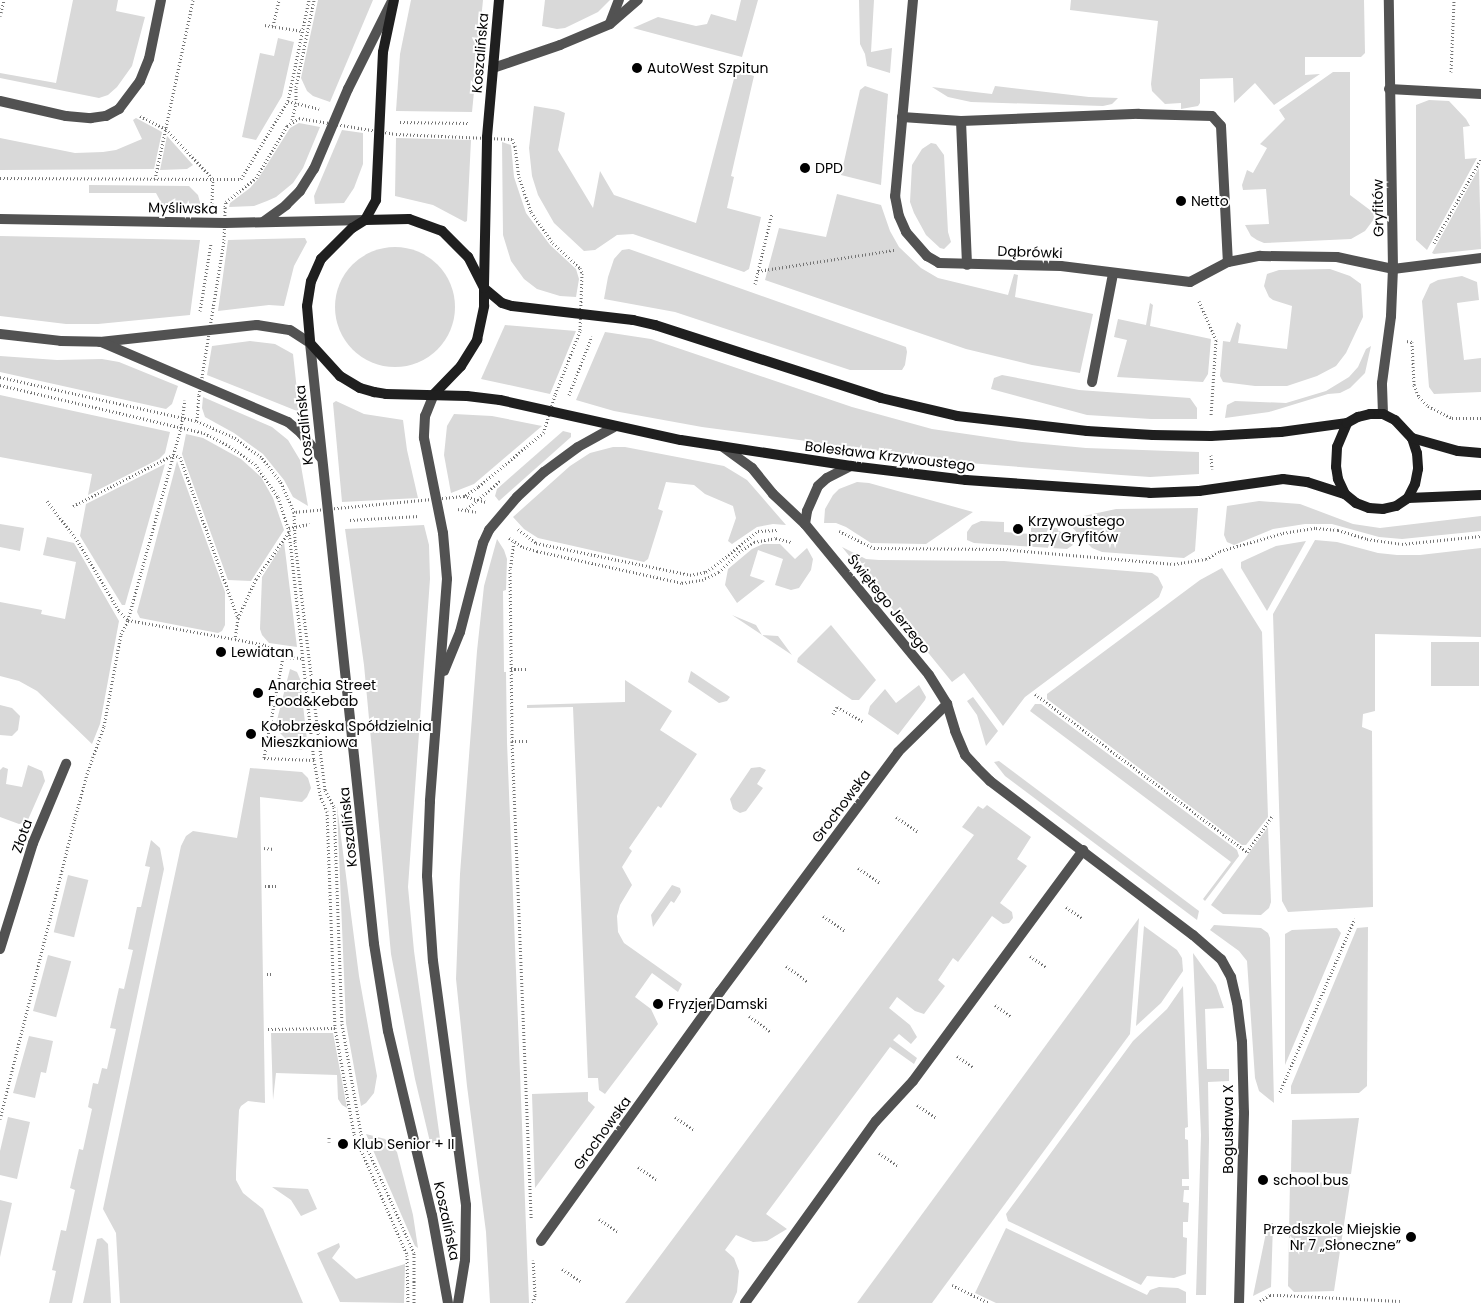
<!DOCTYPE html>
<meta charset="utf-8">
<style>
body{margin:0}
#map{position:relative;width:1481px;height:1303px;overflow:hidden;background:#fff;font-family:Poppins,sans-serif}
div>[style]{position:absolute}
.green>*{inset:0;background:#d9d9d9;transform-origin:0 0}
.round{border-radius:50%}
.path>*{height:3px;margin-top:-1.5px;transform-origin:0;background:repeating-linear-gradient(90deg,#747474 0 1px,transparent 0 3.5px)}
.service>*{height:10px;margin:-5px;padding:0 5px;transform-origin:5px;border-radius:5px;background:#525252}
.minor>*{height:10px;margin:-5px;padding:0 5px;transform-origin:5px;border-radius:5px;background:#525252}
.tertiary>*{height:10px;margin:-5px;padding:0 5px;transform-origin:5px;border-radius:5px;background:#525252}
.secondary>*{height:10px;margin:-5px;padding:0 5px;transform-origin:5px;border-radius:5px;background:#1f1f1f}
.dots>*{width:14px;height:14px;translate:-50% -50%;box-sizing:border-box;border:2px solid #fff;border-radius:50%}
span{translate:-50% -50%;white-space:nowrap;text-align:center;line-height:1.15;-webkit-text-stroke:4px #fff;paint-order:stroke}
.street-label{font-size:14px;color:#000}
.poi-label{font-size:14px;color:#000}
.left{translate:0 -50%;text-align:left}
.right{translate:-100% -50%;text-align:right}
</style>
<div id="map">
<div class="green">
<i style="clip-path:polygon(73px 0,118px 0,116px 11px,145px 17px,132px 66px,117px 87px,108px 95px,99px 98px,0 78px,0 73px,56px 83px)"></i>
<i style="clip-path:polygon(318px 0,373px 0,330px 102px,313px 96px,307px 91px,301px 78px)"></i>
<i style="clip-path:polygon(411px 0,483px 0,472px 112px,396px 111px,400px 54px)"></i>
<i style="clip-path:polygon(545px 0,610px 0,598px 12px,565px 28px,557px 29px,542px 26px)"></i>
<i style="clip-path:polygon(741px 0,758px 0,742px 57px,633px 28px,658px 17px,696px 26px,707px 24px,711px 14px,736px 21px)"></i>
<i style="clip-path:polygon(859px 0,874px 0,871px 52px,892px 48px,890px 73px,867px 66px,865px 54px,860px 44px)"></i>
<i style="clip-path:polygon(1071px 0,1364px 0,1365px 53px,1361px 57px,1305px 57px,1305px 75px,1320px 74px,1274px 105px,1255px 83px,1234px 103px,1233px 78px,1200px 79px,1200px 103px,1198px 106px,1181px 109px,1181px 103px,1165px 104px,1152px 91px,1151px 84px,1158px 21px,1070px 10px)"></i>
<i style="clip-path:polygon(278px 38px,294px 42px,282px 96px,256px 140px,242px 137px,260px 53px,274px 56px)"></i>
<i style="clip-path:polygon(736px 71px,754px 76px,731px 176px,734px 177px,727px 208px,761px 217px,749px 269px,744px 272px,633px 234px,617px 235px,595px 250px,584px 251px,554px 223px,538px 195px,532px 176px,529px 148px,534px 106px,558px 110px,565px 113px,558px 150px,593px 208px,600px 171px,614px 195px,696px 223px)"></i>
<i style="clip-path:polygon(1333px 72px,1350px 72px,1350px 195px,1374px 213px,1374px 219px,1365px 231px,1351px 239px,1264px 243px,1257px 240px,1251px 236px,1245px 225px,1269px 224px,1266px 189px,1243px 190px,1242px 185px,1247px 170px,1253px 173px,1267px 148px,1260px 144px,1285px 119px,1279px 110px)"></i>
<i style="clip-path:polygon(865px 86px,888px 94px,881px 185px,841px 175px,860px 90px)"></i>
<i style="clip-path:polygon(995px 86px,1089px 97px,1118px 98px,1112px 104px,1103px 106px,971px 102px,948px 97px,932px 87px,992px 94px)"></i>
<i style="clip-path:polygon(1429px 100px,1449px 101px,1466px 119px,1470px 126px,1463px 127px,1465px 159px,1477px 158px,1427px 250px,1416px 240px,1416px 105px)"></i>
<i style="clip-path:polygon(136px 118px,162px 132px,154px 169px,0 170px,0 138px,75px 153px,103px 152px,116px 150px,142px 139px,133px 120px)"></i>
<i style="clip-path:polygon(299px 123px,320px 127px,303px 168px,293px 183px,276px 197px,267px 201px,254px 206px,229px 207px,230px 203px,250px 188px,258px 179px,290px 128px)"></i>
<i style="clip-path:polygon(342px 130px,363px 133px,363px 164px,354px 188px,344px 203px,315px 204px,314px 196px)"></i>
<i style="clip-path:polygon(167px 136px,193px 165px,187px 169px,160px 170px)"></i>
<i style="clip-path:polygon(396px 138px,471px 140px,467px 221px,465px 222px,433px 205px,395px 196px)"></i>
<i style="clip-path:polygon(502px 142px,511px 145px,514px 177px,526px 213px,550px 245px,576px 269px,579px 279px,576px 297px,560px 296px,537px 289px,524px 279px,511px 261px,503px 235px)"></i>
<i style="clip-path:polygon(931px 143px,936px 144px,944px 155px,948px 232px,951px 242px,944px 249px,940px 248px,926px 235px,914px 213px,910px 202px,912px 165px,922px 149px)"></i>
<i style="clip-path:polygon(1479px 168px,1481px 249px,1434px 254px,1432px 253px)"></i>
<i style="clip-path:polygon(89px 185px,189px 186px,198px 195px,201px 206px,163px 206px,156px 193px,89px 193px)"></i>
<i style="clip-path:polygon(837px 194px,881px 205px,890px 231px,899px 247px,921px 268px,938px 278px,1008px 295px,1014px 274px,1018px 275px,1015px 297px,1093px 314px,1080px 373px,1032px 365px,966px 349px,765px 280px,779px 228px,826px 237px)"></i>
<i style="clip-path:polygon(0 236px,200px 240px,190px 315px,98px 324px,66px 324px,0 316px)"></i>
<i style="clip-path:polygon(305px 238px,307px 242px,294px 266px,284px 306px,269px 305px,218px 311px,228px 240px)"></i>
<i class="round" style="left:335px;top:247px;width:120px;height:120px"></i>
<i style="clip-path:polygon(629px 249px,906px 347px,907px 352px,905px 365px,902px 370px,850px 370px,675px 312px,604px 299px,608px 277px,614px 259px,622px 250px)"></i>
<i style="clip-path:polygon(1330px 269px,1350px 276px,1361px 284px,1363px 317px,1346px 353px,1336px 366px,1317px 376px,1287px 386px,1255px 386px,1223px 382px,1220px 376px,1223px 341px,1230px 342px,1237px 322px,1241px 325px,1238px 343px,1287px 349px,1292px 306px,1273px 300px,1269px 297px,1264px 286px,1267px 274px,1279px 270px)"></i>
<i style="clip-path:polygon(1462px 276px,1477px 282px,1479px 300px,1457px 303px,1464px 360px,1481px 358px,1481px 392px,1434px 394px,1429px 387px,1422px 301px,1430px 284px,1438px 280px)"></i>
<i style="clip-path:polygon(1150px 303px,1153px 305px,1150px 326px,1211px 339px,1208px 374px,1203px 382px,1117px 377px,1127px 340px,1114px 337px,1118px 319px,1146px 325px)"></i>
<i style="clip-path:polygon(505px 325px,576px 331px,550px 394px,481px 379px)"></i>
<i style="clip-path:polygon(605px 332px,651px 339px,852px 407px,932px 429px,1022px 442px,1086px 448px,1199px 452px,1199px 474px,1150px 477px,1121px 475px,969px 463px,702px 427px,614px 411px,576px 400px)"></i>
<i style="clip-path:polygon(250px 341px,275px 344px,293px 354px,299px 409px,297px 411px,207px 375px,212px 346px)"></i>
<i style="clip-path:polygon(1371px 346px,1365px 373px,1350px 388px,1340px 393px,1328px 394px,1269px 412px,1225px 418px,1227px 405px,1235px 401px,1286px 403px,1326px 391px,1349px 377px,1358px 367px,1366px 349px)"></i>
<i style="clip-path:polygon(0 356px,57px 360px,102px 359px,119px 362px,178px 386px,172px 404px,166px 409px,0 372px)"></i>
<i style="clip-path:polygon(1002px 375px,1079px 390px,1190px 398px,1197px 408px,1197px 419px,1151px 419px,1087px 415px,991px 389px,994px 378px)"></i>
<i style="clip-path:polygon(0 395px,170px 432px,165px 453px,159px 459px,88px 495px,92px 474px,0 457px)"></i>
<i style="clip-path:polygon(203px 397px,272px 427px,288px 440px,300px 460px,308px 506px,293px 497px,284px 480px,263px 454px,234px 433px,205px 417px,202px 408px)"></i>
<i style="clip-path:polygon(336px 401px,364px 414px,403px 420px,407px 450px,418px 498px,342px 502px,333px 403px)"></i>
<i style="clip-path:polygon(454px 414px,492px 416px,542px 426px,474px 484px,451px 493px,444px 455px,447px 426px)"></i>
<i style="clip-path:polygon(563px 431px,571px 433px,571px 437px,499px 501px,495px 496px,497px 489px)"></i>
<i style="clip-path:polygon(186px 434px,203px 438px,241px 459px,261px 477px,273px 498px,284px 530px,251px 581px,228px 580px,182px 454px)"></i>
<i style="clip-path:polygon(613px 447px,625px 447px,724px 466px,747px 480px,786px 525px,773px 524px,757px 527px,732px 544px,728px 541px,736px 518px,733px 506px,705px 494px,694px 485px,666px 482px,658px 509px,663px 511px,648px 559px,644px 562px,538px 538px,524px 529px,513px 517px,570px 466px,590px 453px)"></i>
<i style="clip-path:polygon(177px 461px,225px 592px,225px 625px,222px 631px,218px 633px,140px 618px,137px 612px)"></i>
<i style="clip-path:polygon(165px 464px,125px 605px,122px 605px,80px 536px,86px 504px)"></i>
<i style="clip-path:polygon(857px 482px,869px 483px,973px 512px,926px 544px,871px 543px,846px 527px,836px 523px,824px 523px,825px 509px,833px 495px,839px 489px)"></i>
<i style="clip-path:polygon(1259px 501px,1300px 504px,1353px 524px,1380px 528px,1481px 516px,1481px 531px,1402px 539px,1379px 537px,1332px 524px,1305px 524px,1273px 529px,1234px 545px,1227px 542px,1224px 535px,1227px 506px)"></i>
<i style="clip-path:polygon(1198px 508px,1195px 551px,1184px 558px,1102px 552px,1092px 548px,1065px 520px,1116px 509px)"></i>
<i style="clip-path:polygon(981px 521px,1004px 522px,1004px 532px,1031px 534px,1031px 525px,1057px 528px,1073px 545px,1067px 549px,974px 543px,967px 540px,967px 532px,972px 525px)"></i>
<i style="clip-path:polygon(0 524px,24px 528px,20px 551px,0 547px)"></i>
<i style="clip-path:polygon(424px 525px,429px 545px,430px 579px,408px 887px,414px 951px,440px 1139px,438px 1144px,435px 1144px,430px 1142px,415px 1079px,391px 954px,364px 665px,345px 529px)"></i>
<i style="clip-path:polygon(47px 537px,74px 543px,119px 621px,100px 724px,92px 744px,37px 691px,19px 681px,0 676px,0 602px,42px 610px,41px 614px,65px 619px,76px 562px,43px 555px)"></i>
<i style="clip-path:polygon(497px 539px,504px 550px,507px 559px,506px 590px,503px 591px,504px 672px,506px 672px,507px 742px,529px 1303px,490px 1303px,486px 1232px,467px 1086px,456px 979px,460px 874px,477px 651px,484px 586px)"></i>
<i style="clip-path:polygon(1315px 540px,1337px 542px,1378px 553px,1397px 555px,1420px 555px,1481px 548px,1481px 637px,1375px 634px,1375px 711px,1363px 714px,1362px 727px,1372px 731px,1373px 907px,1288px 912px,1282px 901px,1273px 614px)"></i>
<i style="clip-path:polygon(1306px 541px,1267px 611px,1241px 568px,1241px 562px,1276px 546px)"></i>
<i style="clip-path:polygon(284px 542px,297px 647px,269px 643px,262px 635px,260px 629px,262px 577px)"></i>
<i style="clip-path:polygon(763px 544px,780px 544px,795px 559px,807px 548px,813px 559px,811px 570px,799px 588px,791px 590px,775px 585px,783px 559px,758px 550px,750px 576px,765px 581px,737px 603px,725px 585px,728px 569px,752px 549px)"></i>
<i style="clip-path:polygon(842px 547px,866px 559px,879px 560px,1004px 561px,1152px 573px,1158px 577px,1163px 587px,1159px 597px,1025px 697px,1003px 726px,964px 673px,952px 682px)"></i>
<i style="clip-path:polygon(1222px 568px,1262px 632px,1268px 817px,1246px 845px,1242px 845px,1047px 699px,1047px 694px,1200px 580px)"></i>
<i style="clip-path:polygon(732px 615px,756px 625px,762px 635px,778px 636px,792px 655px)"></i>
<i style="clip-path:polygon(831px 625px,876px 680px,859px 700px,852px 700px,797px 662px,798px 658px)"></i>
<i style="left:1431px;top:642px;width:48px;height:44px"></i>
<i style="clip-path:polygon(290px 669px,297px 672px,300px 679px,307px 740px,302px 750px,296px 749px,275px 728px)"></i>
<i style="clip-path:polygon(691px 671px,730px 697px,727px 701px,719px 703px,688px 682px)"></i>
<i style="clip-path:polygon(625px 680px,672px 711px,660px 730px,697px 754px,661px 808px,658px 806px,629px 848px,632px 851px,622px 867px,632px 885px,620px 905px,617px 916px,618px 932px,624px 943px,682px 984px,678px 992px,652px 973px,635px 997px,651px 1009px,658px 1024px,605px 1094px,599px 1090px,598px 1078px,588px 1078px,573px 707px,527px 708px,527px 705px,625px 702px)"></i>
<i style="clip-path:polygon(919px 685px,926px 697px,925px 700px,898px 735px,868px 714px,870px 706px,885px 689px,896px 703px)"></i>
<i style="clip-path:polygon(973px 697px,998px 731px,986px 746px,977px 715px,967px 701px)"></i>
<i style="clip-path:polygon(1035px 704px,1041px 704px,1237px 850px,1239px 856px,1205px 901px,1203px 899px,1231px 862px,1030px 711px)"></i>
<i style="clip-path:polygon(0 705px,12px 708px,20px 716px,18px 730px,12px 736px,0 735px)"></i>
<i style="clip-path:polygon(999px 761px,1199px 911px,1197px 920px,1005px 776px,994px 762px)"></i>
<i style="clip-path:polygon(28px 765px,42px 771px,45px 781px,27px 822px,19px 824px,0 817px,0 770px,3px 767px,8px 769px,6px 784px,22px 787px)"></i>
<i style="clip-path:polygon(760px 767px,766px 770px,757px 784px,763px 788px,746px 811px,740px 813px,733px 809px,730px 799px,751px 768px)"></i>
<i style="clip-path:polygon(250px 768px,302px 772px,308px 778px,311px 788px,307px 797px,302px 802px,260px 797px,265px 1103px,248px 1101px,241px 1106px,239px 1110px,236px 1172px,236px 1180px,243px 1193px,263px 1209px,303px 1303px,120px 1303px,116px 1233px,103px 1209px,181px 846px,186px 836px,193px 831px,237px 838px)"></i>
<i style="clip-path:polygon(987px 805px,1031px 837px,1017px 859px,1027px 866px,1000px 903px,1012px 912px,1013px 918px,1009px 923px,1003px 924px,992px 916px,958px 962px,953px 958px,938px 980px,945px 986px,924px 1014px,915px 1011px,897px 997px,889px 1008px,910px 1025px,917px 1037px,911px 1044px,899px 1034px,893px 1040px,917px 1058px,914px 1064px,890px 1047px,766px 1214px,787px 1229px,767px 1241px,753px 1242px,736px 1235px,725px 1250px,734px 1258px,739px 1271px,737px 1292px,732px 1303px,625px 1303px,974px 835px,962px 827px,978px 806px,983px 809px)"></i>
<i style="clip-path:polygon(337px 806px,359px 976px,377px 1076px,374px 1093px,366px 1103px,361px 1106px,346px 1023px)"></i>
<i style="clip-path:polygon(1268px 827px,1271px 902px,1269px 908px,1261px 915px,1223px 914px,1211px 905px)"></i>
<i style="clip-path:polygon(151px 840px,160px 848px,164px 869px,72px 1303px,49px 1303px,56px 1271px,52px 1270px,61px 1230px,66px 1231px,75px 1190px,70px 1188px,79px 1149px,83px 1150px,92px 1109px,88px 1107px,93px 1083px,98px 1084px,102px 1068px,107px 1069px,116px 1029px,110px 1028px,119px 988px,124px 989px,133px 950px,128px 949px,137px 907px,141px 907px,150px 867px,145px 866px)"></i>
<i style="left:68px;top:875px;width:21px;height:59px;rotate:14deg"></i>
<i style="clip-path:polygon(672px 885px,680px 888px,681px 892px,674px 903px,671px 901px,653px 927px,651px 915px)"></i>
<i style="clip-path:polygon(1139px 918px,1130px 1034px,932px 1303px,857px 1303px)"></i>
<i style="clip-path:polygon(1214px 925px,1261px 928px,1268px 933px,1270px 938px,1274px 1103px,1259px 1091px,1255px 1078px,1247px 961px,1239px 951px,1210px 930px)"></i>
<i style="clip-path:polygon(1144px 926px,1177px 950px,1182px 958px,1183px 971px,1161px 1003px,1136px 1026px)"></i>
<i style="clip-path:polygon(1368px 927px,1367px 1086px,1359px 1093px,1291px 1094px,1291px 1086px,1357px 928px)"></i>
<i style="clip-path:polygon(1337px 928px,1341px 933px,1285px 1065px,1285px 934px,1292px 930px)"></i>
<i style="clip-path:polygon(1193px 953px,1216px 985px,1224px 1008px,1205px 1009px,1207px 1069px,1229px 1069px,1229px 1081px,1208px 1082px,1209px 1140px,1206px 1295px,1196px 1295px,1201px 1135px)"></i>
<i style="left:48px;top:955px;width:24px;height:58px;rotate:15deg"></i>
<i style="clip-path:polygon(1183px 986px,1188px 1127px,1185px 1128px,1185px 1139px,1188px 1140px,1189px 1179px,1182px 1179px,1182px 1186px,1189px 1186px,1189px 1190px,1184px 1190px,1183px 1202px,1189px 1203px,1188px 1222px,1183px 1222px,1183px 1237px,1187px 1238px,1186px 1274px,1174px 1278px,1147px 1276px,1141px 1285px,1008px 1221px,1006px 1214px,1133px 1041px,1167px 1009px)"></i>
<i style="clip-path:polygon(271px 1033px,333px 1033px,347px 1108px,342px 1105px,338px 1099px,337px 1075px,276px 1073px,273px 1100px)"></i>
<i style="clip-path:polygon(29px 1036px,53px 1041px,46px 1073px,41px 1072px,35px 1098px,13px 1093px)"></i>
<i style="clip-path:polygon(588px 1092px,588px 1101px,595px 1107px,535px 1188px,532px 1094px)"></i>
<i style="clip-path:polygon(8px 1117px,30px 1122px,17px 1179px,0 1175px,0 1151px)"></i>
<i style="clip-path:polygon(1359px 1118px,1351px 1174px,1291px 1172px,1292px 1120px)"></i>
<i style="clip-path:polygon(366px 1134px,385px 1139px,397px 1152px,413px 1215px,418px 1248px,415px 1246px)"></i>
<i style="clip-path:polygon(1290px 1181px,1350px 1184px,1334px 1291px,1294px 1292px,1288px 1286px)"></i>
<i style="clip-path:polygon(272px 1187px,308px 1189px,317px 1209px,301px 1216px,291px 1200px)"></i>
<i style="clip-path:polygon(0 1200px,12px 1203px,0 1257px)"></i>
<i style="clip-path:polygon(1268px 1223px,1273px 1223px,1271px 1287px,1253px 1296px)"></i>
<i style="clip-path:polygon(1006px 1228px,1147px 1295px,1150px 1290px,1159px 1287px,1178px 1288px,1186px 1292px,1186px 1303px,996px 1303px,975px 1293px)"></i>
<i style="clip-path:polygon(102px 1238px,108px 1244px,111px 1303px,83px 1303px,97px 1239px)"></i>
<i style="clip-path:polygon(339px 1243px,340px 1247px,332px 1258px,356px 1279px,405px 1264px,404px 1303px,340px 1302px,317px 1253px)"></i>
</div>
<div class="path">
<i style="left:0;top:16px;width:16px;rotate:-76deg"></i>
<i style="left:265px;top:25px;width:38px;rotate:9deg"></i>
<i style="left:273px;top:26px;width:27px;rotate:-77deg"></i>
<i style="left:1451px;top:72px;width:72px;rotate:-87.6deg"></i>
<i style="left:288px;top:101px;width:103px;rotate:-78.3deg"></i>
<i style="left:140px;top:116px;width:29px;rotate:27deg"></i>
<i style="left:166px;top:129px;width:67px;rotate:46.8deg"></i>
<i style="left:299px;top:118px;width:98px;rotate:9.4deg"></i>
<i style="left:396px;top:134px;width:116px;rotate:2.5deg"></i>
<i style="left:512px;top:139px;width:8px;rotate:67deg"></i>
<i style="left:515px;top:146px;width:31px;rotate:83deg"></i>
<i style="left:519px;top:177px;width:37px;rotate:71deg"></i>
<i style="left:531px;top:212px;width:38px;rotate:55deg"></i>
<i style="left:553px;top:243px;width:37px;rotate:43deg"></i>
<i style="left:580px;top:268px;width:5px;rotate:68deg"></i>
<i style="left:582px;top:273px;width:58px;rotate:92deg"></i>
<i style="left:580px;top:331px;width:69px;rotate:111.3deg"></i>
<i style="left:555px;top:395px;width:39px;rotate:107deg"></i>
<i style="left:544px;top:432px;width:86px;rotate:140.2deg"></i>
<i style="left:478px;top:487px;width:17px;rotate:147deg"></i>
<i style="left:464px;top:496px;width:171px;rotate:174.6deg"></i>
<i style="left:294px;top:512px;width:34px;rotate:-114deg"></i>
<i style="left:280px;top:481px;width:31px;rotate:-128deg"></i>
<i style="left:261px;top:457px;width:34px;rotate:-144deg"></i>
<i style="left:233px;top:437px;width:39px;rotate:-156deg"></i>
<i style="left:197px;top:421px;width:26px;rotate:-86deg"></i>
<i style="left:199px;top:395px;width:157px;rotate:-80.8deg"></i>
<i style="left:224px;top:240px;width:33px;rotate:-88deg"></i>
<i style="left:225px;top:207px;width:5px;rotate:-79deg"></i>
<i style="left:226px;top:202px;width:38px;rotate:-39deg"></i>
<i style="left:256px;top:178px;width:61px;rotate:-59.2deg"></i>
<i style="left:287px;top:126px;width:14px;rotate:-34deg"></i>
<i style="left:292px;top:120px;width:17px;rotate:-77deg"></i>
<i style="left:296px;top:103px;width:16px;rotate:-90deg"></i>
<i style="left:296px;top:87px;width:89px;rotate:-78.3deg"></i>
<i style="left:400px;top:122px;width:68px;rotate:0.8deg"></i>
<i style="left:0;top:178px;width:213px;rotate:0.3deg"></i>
<i style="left:155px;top:179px;width:183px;rotate:-78deg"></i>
<i style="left:212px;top:203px;width:24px;rotate:-88deg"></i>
<i style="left:213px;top:179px;width:28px"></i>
<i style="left:241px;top:179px;width:91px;rotate:-58.9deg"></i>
<i style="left:288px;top:101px;width:32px;rotate:14deg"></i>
<i style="left:1434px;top:243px;width:96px;rotate:-60.8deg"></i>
<i style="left:758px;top:271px;width:138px;rotate:-8.8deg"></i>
<i style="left:755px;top:284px;width:73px;rotate:-76.5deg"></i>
<i style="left:1199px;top:301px;width:43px;rotate:66.4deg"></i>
<i style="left:1216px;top:340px;width:75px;rotate:93.8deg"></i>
<i style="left:200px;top:311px;width:69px;rotate:-80.8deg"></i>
<i style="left:1407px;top:341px;width:5px;rotate:11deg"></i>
<i style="left:1412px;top:342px;width:43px;rotate:87.3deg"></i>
<i style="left:1414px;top:385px;width:13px;rotate:67deg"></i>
<i style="left:1419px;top:397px;width:13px;rotate:45deg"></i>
<i style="left:1428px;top:406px;width:27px;rotate:27deg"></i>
<i style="left:1452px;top:418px;width:29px"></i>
<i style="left:0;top:377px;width:202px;rotate:12.6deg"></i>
<i style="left:0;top:385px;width:210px;rotate:13.2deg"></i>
<i style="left:204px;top:433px;width:28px;rotate:27deg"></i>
<i style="left:229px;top:446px;width:32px;rotate:35deg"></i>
<i style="left:255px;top:464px;width:40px;rotate:55.1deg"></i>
<i style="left:278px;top:497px;width:36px;rotate:72deg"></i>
<i style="left:289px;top:531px;width:230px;rotate:83.8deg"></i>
<i style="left:314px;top:760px;width:39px;rotate:80deg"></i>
<i style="left:321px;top:798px;width:14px;rotate:65deg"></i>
<i style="left:327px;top:811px;width:217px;rotate:87.9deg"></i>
<i style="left:335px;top:1028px;width:108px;rotate:79.8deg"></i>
<i style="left:354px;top:1134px;width:132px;rotate:66.3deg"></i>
<i style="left:407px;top:1255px;width:48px;rotate:88.8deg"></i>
<i style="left:569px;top:395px;width:63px;rotate:-68.7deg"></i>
<i style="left:1211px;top:455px;width:14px;rotate:86deg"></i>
<i style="left:464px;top:496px;width:23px;rotate:15deg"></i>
<i style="left:47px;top:501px;width:49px;rotate:52.4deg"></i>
<i style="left:77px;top:540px;width:82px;rotate:59.4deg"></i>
<i style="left:119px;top:611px;width:13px;rotate:45deg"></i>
<i style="left:128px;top:620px;width:109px;rotate:10.1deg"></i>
<i style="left:73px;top:506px;width:112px;rotate:-27deg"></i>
<i style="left:173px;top:455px;width:7px;rotate:16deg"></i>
<i style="left:180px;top:457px;width:171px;rotate:70.2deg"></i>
<i style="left:238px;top:618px;width:21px;rotate:98deg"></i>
<i style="left:235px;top:639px;width:31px;rotate:11deg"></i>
<i style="left:265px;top:645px;width:11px;rotate:22deg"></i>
<i style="left:275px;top:649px;width:11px;rotate:45deg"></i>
<i style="left:283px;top:657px;width:103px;rotate:100.7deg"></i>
<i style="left:264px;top:758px;width:50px;rotate:2.3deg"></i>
<i style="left:458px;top:509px;width:18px;rotate:9deg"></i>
<i style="left:467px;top:509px;width:45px;rotate:-40.5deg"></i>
<i style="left:294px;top:512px;width:30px;rotate:88deg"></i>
<i style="left:295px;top:542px;width:250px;rotate:83.1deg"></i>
<i style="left:325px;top:790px;width:19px;rotate:62deg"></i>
<i style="left:334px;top:807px;width:217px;rotate:87.9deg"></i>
<i style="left:342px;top:1024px;width:112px;rotate:80.2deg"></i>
<i style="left:361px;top:1134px;width:130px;rotate:66deg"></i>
<i style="left:414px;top:1253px;width:50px;rotate:90deg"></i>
<i style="left:350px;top:520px;width:69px;rotate:-3.3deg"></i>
<i style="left:289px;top:528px;width:21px;rotate:-11deg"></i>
<i style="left:518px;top:529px;width:23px;rotate:38deg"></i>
<i style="left:536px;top:543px;width:157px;rotate:11.7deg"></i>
<i style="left:690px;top:575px;width:16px;rotate:-11deg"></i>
<i style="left:706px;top:572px;width:7px;rotate:-34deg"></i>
<i style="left:712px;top:568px;width:59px;rotate:-38.8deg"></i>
<i style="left:758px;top:531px;width:20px;rotate:-3deg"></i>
<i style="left:839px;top:531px;width:39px;rotate:26deg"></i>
<i style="left:874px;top:548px;width:129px;rotate:0.4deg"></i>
<i style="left:1003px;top:549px;width:172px;rotate:5deg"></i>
<i style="left:1174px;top:564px;width:32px;rotate:-9deg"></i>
<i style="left:1206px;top:559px;width:16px;rotate:-30deg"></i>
<i style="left:1220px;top:551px;width:66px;rotate:-15.9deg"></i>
<i style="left:1283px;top:533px;width:33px;rotate:-9deg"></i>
<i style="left:1316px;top:528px;width:22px;rotate:5deg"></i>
<i style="left:1338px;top:530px;width:30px;rotate:17deg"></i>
<i style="left:1367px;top:539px;width:35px;rotate:8deg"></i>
<i style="left:1402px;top:544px;width:79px;rotate:-5.8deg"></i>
<i style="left:509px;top:538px;width:17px;rotate:33deg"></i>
<i style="left:523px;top:547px;width:15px;rotate:16deg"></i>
<i style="left:537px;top:551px;width:148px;rotate:12.4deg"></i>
<i style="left:682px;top:583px;width:20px;rotate:-9deg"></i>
<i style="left:702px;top:580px;width:19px;rotate:-25deg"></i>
<i style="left:719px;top:572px;width:28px;rotate:-45deg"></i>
<i style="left:739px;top:552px;width:18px;rotate:-34deg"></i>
<i style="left:754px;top:542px;width:22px;rotate:-10deg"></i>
<i style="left:776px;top:538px;width:16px;rotate:15deg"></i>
<i style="left:514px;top:542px;width:27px;rotate:98deg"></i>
<i style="left:510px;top:569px;width:172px;rotate:89.3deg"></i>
<i style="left:512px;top:741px;width:478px;rotate:87.7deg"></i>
<i style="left:238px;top:618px;width:43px;rotate:-65.2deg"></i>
<i style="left:256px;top:579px;width:57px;rotate:-54.9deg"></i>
<i style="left:283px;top:657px;width:19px;rotate:3deg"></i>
<i style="left:511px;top:669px;width:16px"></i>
<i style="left:1035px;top:694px;width:264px;rotate:36.7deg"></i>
<i style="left:1247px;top:852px;width:45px;rotate:-54.9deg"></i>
<i style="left:833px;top:714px;width:8px;rotate:-60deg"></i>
<i style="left:837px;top:707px;width:31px;rotate:29deg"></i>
<i style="left:512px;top:741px;width:17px"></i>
<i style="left:896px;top:817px;width:27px;rotate:34deg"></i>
<i style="left:264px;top:848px;width:10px;rotate:6deg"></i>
<i style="left:858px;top:868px;width:27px;rotate:34deg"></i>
<i style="left:265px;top:886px;width:14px"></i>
<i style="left:1066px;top:907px;width:19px;rotate:35deg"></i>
<i style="left:823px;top:916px;width:27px;rotate:34deg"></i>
<i style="left:1030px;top:956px;width:19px;rotate:35deg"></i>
<i style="left:786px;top:966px;width:26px;rotate:36deg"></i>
<i style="left:267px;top:974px;width:5px"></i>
<i style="left:995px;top:1005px;width:19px;rotate:36deg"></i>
<i style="left:749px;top:1016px;width:26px;rotate:36deg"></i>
<i style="left:268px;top:1029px;width:67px;rotate:-0.9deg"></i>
<i style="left:957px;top:1056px;width:19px;rotate:35deg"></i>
<i style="left:1280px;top:1092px;width:189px;rotate:-66.7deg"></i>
<i style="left:917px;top:1105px;width:23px;rotate:34deg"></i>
<i style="left:675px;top:1117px;width:24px;rotate:35deg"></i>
<i style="left:0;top:1119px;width:310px;rotate:-76deg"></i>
<i style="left:75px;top:818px;width:46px;rotate:-74.7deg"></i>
<i style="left:87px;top:774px;width:51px;rotate:-70.5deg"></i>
<i style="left:104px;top:726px;width:94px;rotate:-79.5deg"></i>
<i style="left:121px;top:634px;width:16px;rotate:-63deg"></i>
<i style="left:128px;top:620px;width:199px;rotate:-74.6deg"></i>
<i style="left:181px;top:428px;width:28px;rotate:-82deg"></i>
<i style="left:329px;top:1142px;width:5px;rotate:-90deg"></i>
<i style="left:343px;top:1144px;width:6px;rotate:-81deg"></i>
<i style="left:879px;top:1153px;width:24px;rotate:35deg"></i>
<i style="left:638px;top:1167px;width:24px;rotate:35deg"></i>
<i style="left:599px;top:1219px;width:24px;rotate:35deg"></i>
<i style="left:562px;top:1269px;width:24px;rotate:33deg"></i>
<i style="left:952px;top:1285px;width:41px;rotate:25.9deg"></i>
<i style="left:1260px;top:1301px;width:12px;rotate:-31deg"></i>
<i style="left:1270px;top:1295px;width:10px"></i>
<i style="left:1280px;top:1295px;width:120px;rotate:2.9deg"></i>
<i style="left:533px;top:1303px;width:8px;rotate:-76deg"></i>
<i style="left:535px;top:1295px;width:35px;rotate:-93deg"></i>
</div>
<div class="service">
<i style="left:610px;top:23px;width:25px;rotate:-69deg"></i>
<i style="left:493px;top:68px;width:71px;rotate:-18.9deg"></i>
<i style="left:560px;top:45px;width:54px;rotate:-22.8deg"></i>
<i style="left:610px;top:24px;width:37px;rotate:-41deg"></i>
<i style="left:0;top:101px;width:68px;rotate:12.8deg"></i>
<i style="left:66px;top:116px;width:25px;rotate:5deg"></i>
<i style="left:91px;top:118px;width:15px;rotate:-8deg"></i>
<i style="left:106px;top:116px;width:15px;rotate:-28deg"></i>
<i style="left:119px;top:109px;width:35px;rotate:-53deg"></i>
<i style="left:140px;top:81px;width:24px;rotate:-68deg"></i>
<i style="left:149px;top:59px;width:60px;rotate:-78.5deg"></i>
<i style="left:902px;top:117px;width:59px;rotate:3.9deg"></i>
<i style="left:961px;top:121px;width:178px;rotate:-2.3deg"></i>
<i style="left:1139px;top:114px;width:73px;rotate:1.6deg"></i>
<i style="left:1212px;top:116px;width:13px;rotate:48deg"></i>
<i style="left:1221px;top:126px;width:136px;rotate:87.1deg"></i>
<i style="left:961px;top:121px;width:144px;rotate:87.6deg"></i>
<i style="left:1092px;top:382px;width:110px;rotate:-79deg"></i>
<i style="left:745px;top:1303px;width:224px;rotate:-54.3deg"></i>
<i style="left:876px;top:1121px;width:54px;rotate:-47.2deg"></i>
<i style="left:913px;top:1081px;width:287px;rotate:-53.6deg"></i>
</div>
<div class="minor">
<i style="left:913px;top:0;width:197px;rotate:95.2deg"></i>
<i style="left:895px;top:196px;width:20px;rotate:79deg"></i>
<i style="left:899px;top:216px;width:17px;rotate:66deg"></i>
<i style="left:906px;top:232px;width:32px;rotate:49deg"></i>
<i style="left:927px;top:256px;width:14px;rotate:30deg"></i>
<i style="left:939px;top:263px;width:122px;rotate:1.4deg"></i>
<i style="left:1061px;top:266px;width:130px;rotate:7.1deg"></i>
<i style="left:1190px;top:282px;width:43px;rotate:-27.8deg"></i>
<i style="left:1228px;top:262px;width:33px;rotate:-11deg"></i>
<i style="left:1260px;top:256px;width:77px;rotate:0.7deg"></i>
<i style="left:1337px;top:257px;width:57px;rotate:12.1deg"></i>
<i style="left:1393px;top:269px;width:89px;rotate:-7.1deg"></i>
<i style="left:1389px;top:89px;width:92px;rotate:3.1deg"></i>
<i style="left:1383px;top:414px;width:31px;rotate:-92deg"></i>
<i style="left:1382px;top:383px;width:68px;rotate:-82.3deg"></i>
<i style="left:1391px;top:316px;width:47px;rotate:-87.6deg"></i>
<i style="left:1393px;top:269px;width:269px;rotate:-90.9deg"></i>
<i style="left:723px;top:447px;width:36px;rotate:36deg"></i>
<i style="left:752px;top:468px;width:33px;rotate:51deg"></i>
<i style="left:773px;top:494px;width:44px;rotate:43.2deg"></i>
<i style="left:805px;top:524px;width:195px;rotate:50.6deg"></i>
<i style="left:929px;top:675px;width:34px;rotate:58deg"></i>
<i style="left:947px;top:704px;width:28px;rotate:73deg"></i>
<i style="left:955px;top:731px;width:26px;rotate:67deg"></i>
<i style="left:965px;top:755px;width:16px;rotate:47deg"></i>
<i style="left:976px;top:767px;width:20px;rotate:45deg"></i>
<i style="left:990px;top:781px;width:255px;rotate:37.2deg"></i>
<i style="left:1193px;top:935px;width:37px;rotate:41deg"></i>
<i style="left:1221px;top:959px;width:21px;rotate:61deg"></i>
<i style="left:1231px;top:977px;width:26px;rotate:77deg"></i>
<i style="left:1237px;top:1002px;width:40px;rotate:82.9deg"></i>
<i style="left:1242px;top:1042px;width:71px;rotate:88.4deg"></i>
<i style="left:1244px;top:1113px;width:190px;rotate:91.5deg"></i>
<i style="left:805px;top:524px;width:13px;rotate:-81deg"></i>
<i style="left:807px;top:511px;width:27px;rotate:-66deg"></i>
<i style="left:818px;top:486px;width:12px;rotate:-42deg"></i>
<i style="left:827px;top:478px;width:27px;rotate:-27deg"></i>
<i style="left:0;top:949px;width:111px;rotate:-72.7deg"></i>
<i style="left:33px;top:843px;width:86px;rotate:-67.3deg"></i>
<i style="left:541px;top:1241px;width:307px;rotate:-54.3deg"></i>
<i style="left:720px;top:992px;width:299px;rotate:-53.4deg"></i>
<i style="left:898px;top:752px;width:69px;rotate:-44.4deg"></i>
</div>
<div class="tertiary">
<i style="left:0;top:219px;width:225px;rotate:1deg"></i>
<i style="left:225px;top:223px;width:140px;rotate:-1.2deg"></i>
<i style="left:263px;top:222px;width:29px;rotate:-36deg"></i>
<i style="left:286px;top:205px;width:20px;rotate:-45deg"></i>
<i style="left:300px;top:191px;width:26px;rotate:-58deg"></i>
<i style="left:314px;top:169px;width:87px;rotate:-67deg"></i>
<i style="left:348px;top:89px;width:98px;rotate:-63.4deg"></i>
<i style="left:0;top:334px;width:61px;rotate:6.5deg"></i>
<i style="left:61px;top:341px;width:39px;rotate:1deg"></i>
<i style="left:100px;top:342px;width:158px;rotate:-6.2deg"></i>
<i style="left:257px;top:325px;width:33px;rotate:9deg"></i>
<i style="left:290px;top:330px;width:24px;rotate:33deg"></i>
<i style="left:310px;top:343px;width:604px;rotate:83.92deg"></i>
<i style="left:374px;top:944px;width:88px;rotate:80.9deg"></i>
<i style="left:388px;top:1031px;width:189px;rotate:76.6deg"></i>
<i style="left:432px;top:1215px;width:89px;rotate:79.7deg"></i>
<i style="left:101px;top:342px;width:203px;rotate:23.2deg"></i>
<i style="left:288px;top:422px;width:17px;rotate:40deg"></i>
<i style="left:301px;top:433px;width:32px;rotate:51deg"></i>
<i style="left:434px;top:394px;width:24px;rotate:112deg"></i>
<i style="left:425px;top:416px;width:22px;rotate:93deg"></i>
<i style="left:424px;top:438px;width:97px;rotate:78.7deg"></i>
<i style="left:443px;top:533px;width:46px;rotate:85deg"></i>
<i style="left:447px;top:579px;width:223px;rotate:94.4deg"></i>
<i style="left:430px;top:801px;width:75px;rotate:92.3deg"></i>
<i style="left:427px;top:876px;width:85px;rotate:86deg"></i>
<i style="left:433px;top:961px;width:246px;rotate:82.3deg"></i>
<i style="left:466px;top:1205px;width:55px;rotate:91deg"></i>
<i style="left:465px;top:1260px;width:44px;rotate:99.2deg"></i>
<i style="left:444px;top:671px;width:42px;rotate:-67.7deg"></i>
<i style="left:460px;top:632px;width:92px;rotate:-75.5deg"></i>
<i style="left:483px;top:543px;width:14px;rotate:-65deg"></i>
<i style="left:489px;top:530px;width:43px;rotate:-49.7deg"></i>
<i style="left:517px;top:497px;width:37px;rotate:-43deg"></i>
<i style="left:544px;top:472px;width:42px;rotate:-36.3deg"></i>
<i style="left:578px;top:447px;width:41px;rotate:-29.1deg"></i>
</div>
<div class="secondary">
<i style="left:365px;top:220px;width:23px;rotate:-61deg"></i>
<i style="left:376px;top:200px;width:148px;rotate:-87.3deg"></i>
<i style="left:383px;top:52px;width:53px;rotate:-78.1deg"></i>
<i style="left:484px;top:285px;width:148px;rotate:-88.8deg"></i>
<i style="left:487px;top:137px;width:138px;rotate:-85deg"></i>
<i style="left:484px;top:288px;width:23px;rotate:40deg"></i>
<i style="left:502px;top:303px;width:10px;rotate:17deg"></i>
<i style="left:512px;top:306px;width:122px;rotate:6.6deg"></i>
<i style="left:633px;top:320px;width:23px;rotate:13deg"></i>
<i style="left:655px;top:325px;width:237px;rotate:17.9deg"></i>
<i style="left:881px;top:398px;width:78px;rotate:13.3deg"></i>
<i style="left:957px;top:416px;width:131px;rotate:6.6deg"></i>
<i style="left:1087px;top:431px;width:66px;rotate:3.5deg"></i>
<i style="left:1153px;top:435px;width:58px;rotate:1deg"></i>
<i style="left:1211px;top:436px;width:70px;rotate:-3.3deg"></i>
<i style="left:1281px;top:432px;width:67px;rotate:-7.8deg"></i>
<i style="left:434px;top:394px;width:39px;rotate:-46deg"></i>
<i style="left:461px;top:366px;width:31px;rotate:-58deg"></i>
<i style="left:477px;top:340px;width:35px;rotate:-78deg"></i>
<i style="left:484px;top:306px;width:18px;rotate:-90deg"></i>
<i style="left:484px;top:288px;width:35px;rotate:-117deg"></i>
<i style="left:468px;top:257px;width:37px;rotate:-135deg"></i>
<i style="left:442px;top:231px;width:35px;rotate:-160deg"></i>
<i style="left:409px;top:219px;width:44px;rotate:178.7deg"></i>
<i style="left:365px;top:220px;width:15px;rotate:148deg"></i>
<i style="left:352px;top:228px;width:44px;rotate:135deg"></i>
<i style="left:321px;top:259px;width:24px;rotate:114deg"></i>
<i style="left:311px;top:281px;width:25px;rotate:99deg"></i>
<i style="left:307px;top:306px;width:37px;rotate:85deg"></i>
<i style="left:310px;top:343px;width:45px;rotate:47.7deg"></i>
<i style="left:340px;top:376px;width:23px;rotate:31deg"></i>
<i style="left:360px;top:388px;width:15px;rotate:16deg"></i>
<i style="left:374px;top:392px;width:12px;rotate:9deg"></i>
<i style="left:386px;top:394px;width:81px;rotate:1.4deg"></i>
<i style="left:467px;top:396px;width:33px;rotate:7deg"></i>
<i style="left:500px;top:400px;width:185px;rotate:12.5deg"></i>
<i style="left:681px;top:440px;width:172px;rotate:8.7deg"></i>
<i style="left:851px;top:466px;width:116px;rotate:6.9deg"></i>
<i style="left:966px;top:480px;width:184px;rotate:4deg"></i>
<i style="left:1150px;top:493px;width:49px;rotate:-2.3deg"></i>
<i style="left:1199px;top:491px;width:85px;rotate:-8.1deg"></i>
<i style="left:1283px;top:479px;width:24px;rotate:7deg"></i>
<i style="left:1307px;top:482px;width:40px;rotate:18deg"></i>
<i style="left:1370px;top:414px;width:13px"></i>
<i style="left:1383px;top:414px;width:13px;rotate:27deg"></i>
<i style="left:1395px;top:420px;width:25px;rotate:47deg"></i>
<i style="left:1412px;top:438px;width:16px;rotate:72deg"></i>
<i style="left:1417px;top:453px;width:16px;rotate:86deg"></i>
<i style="left:1418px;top:469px;width:15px;rotate:101deg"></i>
<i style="left:1415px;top:484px;width:16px;rotate:117deg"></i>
<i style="left:1408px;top:498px;width:14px;rotate:146deg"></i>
<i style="left:1396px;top:506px;width:13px;rotate:167deg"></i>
<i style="left:1383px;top:509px;width:14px;rotate:-176deg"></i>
<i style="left:1369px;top:508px;width:14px;rotate:-159deg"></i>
<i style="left:1356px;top:503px;width:14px;rotate:-141deg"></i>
<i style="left:1345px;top:494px;width:17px;rotate:-115deg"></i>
<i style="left:1338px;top:479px;width:12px;rotate:-99deg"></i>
<i style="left:1336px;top:467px;width:20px;rotate:-87deg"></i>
<i style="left:1337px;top:447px;width:26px;rotate:-67deg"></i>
<i style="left:1347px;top:423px;width:13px;rotate:-29deg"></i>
<i style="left:1358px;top:417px;width:12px;rotate:-14deg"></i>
<i style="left:1412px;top:438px;width:48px;rotate:15.8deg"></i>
<i style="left:1458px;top:451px;width:23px;rotate:5deg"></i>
<i style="left:1408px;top:498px;width:73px;rotate:-2.4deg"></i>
</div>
<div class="dots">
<i style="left:637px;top:68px;background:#000"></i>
<i style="left:805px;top:168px;background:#000"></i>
<i style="left:1181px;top:201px;background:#000"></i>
<i style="left:1018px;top:529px;background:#000"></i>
<i style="left:221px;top:652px;background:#000"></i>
<i style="left:258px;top:693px;background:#000"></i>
<i style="left:251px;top:734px;background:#000"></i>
<i style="left:658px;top:1004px;background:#000"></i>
<i style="left:343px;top:1144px;background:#000"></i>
<i style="left:1263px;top:1180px;background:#000"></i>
<i style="left:1411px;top:1237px;background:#000"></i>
</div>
<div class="street-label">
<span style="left:480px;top:53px;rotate:-85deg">Koszalińska</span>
<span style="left:183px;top:208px;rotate:1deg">Myśliwska</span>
<span style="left:1378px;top:208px;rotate:-91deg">Gryfitów</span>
<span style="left:1030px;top:252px;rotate:2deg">Dąbrówki</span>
<span style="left:304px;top:425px;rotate:-96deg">Koszalińska</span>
<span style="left:890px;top:456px;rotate:7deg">Bolesława Krzywoustego</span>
<span style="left:889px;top:604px;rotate:51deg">Świętego Jerzego</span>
<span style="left:841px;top:806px;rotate:-53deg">Grochowska</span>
<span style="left:348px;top:827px;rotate:-96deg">Koszalińska</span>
<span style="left:22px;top:836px;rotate:-70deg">Złota</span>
<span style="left:1228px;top:1129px;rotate:-90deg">Bogusława X</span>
<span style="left:602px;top:1133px;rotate:-54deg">Grochowska</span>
<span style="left:447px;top:1221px;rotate:78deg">Koszalińska</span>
</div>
<div class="poi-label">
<span class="left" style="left:647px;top:68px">AutoWest Szpitun</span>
<span class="left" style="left:815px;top:168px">DPD</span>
<span class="left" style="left:1191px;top:201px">Netto</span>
<span class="left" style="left:1028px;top:529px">Krzywoustego<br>przy Gryfitów</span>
<span class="left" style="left:231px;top:652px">Lewiatan</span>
<span class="left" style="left:268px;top:693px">Anarchia Street<br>Food&amp;Kebab</span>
<span class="left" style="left:261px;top:734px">Kołobrzeska Spółdzielnia<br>Mieszkaniowa</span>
<span class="left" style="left:668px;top:1004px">Fryzjer Damski</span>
<span class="left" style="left:353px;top:1144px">Klub Senior + II</span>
<span class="left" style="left:1273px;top:1180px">school bus</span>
<span class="right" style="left:1401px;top:1237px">Przedszkole Miejskie<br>Nr 7 „Słoneczne”</span>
</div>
</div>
